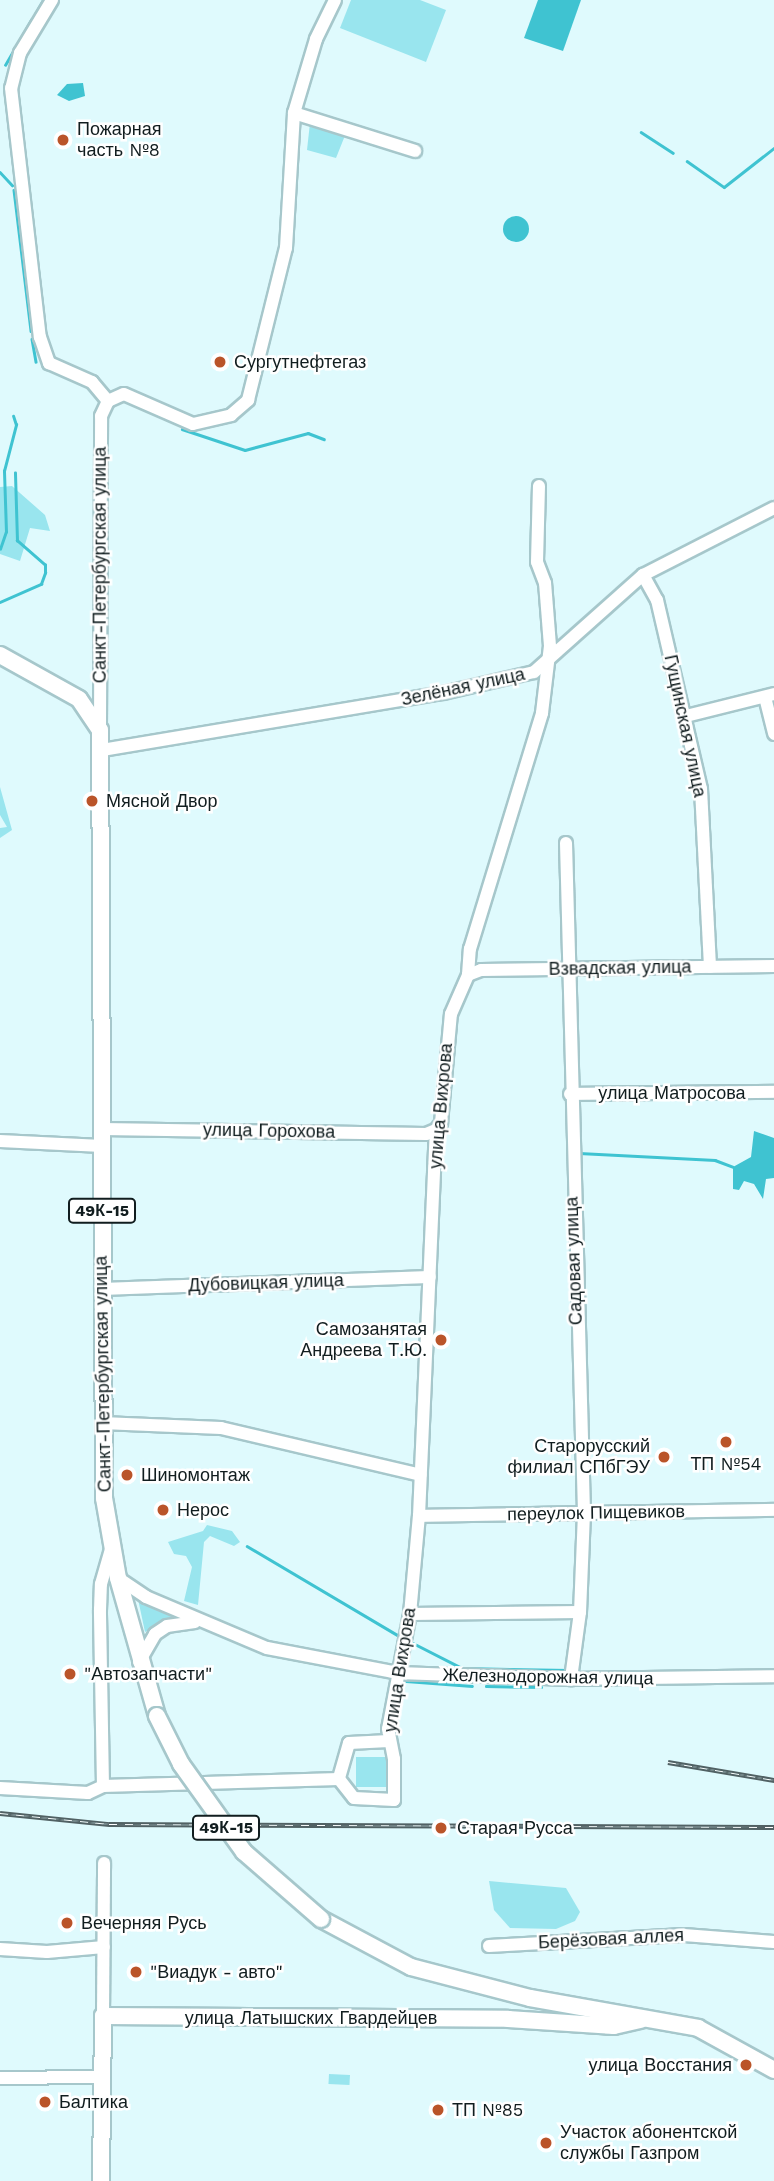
<!DOCTYPE html>
<meta charset="utf-8">
<style>
body{margin:0}
#map{position:relative;width:774px;height:2181px;overflow:hidden;background:#dffafd;font-family:"Work Sans",sans-serif}
div>[style]{position:absolute}
.green>*{inset:0;background:#99e5ee;transform-origin:0 0}
.water>*{inset:0;background:#3fc3d1}
.round{border-radius:50%}
.stream>*{height:2.5px;margin:-1.25px;padding:0 1.25px;transform-origin:1.25px;border-radius:1.25px;background:#3fc3d1}
.roads{filter:drop-shadow(2px 0 #a6c7cb) drop-shadow(-2px 0 #a6c7cb) drop-shadow(0 2px #a6c7cb) drop-shadow(0 -2px #a6c7cb)}
.minor>*{height:12px;margin:-6px;padding:0 6px;transform-origin:6px;border-radius:6px;background:#fff}
.major>*{height:16px;margin:-8px;padding:0 8px;transform-origin:8px;border-radius:8px;background:#fff}
.rail>*{height:5px;margin-top:-2.5px;transform-origin:0;background:repeating-linear-gradient(90deg,#fff 0 8px,#516164 0 16px);box-sizing:border-box;border-block:2px solid #516164}
.bridges{filter:drop-shadow(2px 0 #a6c7cb) drop-shadow(-2px 0 #a6c7cb) drop-shadow(0 2px #a6c7cb) drop-shadow(0 -2px #a6c7cb)}
.major-bridge>*{height:16px;margin:-8px;padding:0 8px;transform-origin:8px;border-radius:8px;background:#fff}
.dots>*{width:19px;height:19px;translate:-50% -50%;box-sizing:border-box;border:4px solid #fff;border-radius:50%}
span{translate:-50% -50%;white-space:nowrap;text-align:center;line-height:1.15;-webkit-text-stroke:5px #fff;paint-order:stroke}
.shield-label span{padding:2px 5px;background:#fff;border:2px solid;border-radius:5px;-webkit-text-stroke-width:0}
.shield-label{font-size:16px;color:#111d1f;font-weight:700}
.poi-label{font-size:18px;color:#111d1f}
.left{translate:0 -50%;text-align:left}
.right{translate:-100% -50%;text-align:right}
.street-label{font-size:18px;color:#111d1f}
</style>
<div id="map">
<div class="green">
<i style="clip-path:polygon(351px 0,420px 0,446px 10px,426px 62px,340px 28px)"></i>
<i style="clip-path:polygon(310px 123px,346px 133px,336px 158px,307px 150px)"></i>
<i style="clip-path:polygon(12px 486px,45px 515px,50px 531px,30px 528px,20px 561px,0 554px,0 487px)"></i>
<i style="clip-path:polygon(0 787px,12px 830px,0 838px,0 828px,7px 827px,0 815px)"></i>
<i style="clip-path:polygon(207px 1525px,232px 1531px,240px 1542px,234px 1546px,210px 1536px,204px 1542px,198px 1605px,184px 1601px,192px 1567px,186px 1556px,174px 1554px,168px 1542px,203px 1531px)"></i>
<i style="clip-path:polygon(138px 1599px,176px 1616px,145px 1632px)"></i>
<i style="left:356px;top:1757px;width:32px;height:30px"></i>
<i style="clip-path:polygon(489px 1881px,566px 1888px,580px 1912px,575px 1921px,556px 1929px,510px 1928px,494px 1910px)"></i>
<i style="left:329px;top:2074px;width:21px;height:10px;rotate:3deg"></i>
</div>
<div class="water">
<i style="clip-path:polygon(538px 0,581px 0,563px 51px,524px 38px)"></i>
<i style="clip-path:polygon(83px 83px,85px 96px,69px 101px,57px 95px,67px 84px)"></i>
<i class="round" style="left:503px;top:216px;width:26px;height:26px"></i>
<i style="clip-path:polygon(754px 1131px,774px 1138px,774px 1178px,766px 1179px,763px 1199px,754px 1184px,744px 1181px,739px 1190px,733px 1189px,733px 1167px,751px 1157px)"></i>
</div>
<div class="stream">
<i style="left:35px;top:14px;width:16px;rotate:-60deg"></i>
<i style="left:5px;top:65px;width:52px;rotate:-60deg"></i>
<i style="left:641px;top:132px;width:38px;rotate:33deg"></i>
<i style="left:687px;top:161px;width:45px;rotate:35.1deg"></i>
<i style="left:724px;top:187px;width:63px;rotate:-38deg"></i>
<i style="left:0;top:172px;width:18px;rotate:47deg"></i>
<i style="left:14px;top:190px;width:142px;rotate:83.1deg"></i>
<i style="left:32px;top:339px;width:23px;rotate:80deg"></i>
<i style="left:182px;top:429px;width:66px;rotate:18.4deg"></i>
<i style="left:245px;top:450px;width:65px;rotate:-15.1deg"></i>
<i style="left:308px;top:433px;width:17px;rotate:21deg"></i>
<i style="left:0;top:549px;width:18px;rotate:-71deg"></i>
<i style="left:6px;top:532px;width:61px;rotate:-91.9deg"></i>
<i style="left:4px;top:471px;width:48px;rotate:-75.4deg"></i>
<i style="left:16px;top:425px;width:9px;rotate:-108deg"></i>
<i style="left:0;top:602px;width:45px;rotate:-23.7deg"></i>
<i style="left:41px;top:584px;width:12px;rotate:-70deg"></i>
<i style="left:45px;top:573px;width:8px;rotate:-90deg"></i>
<i style="left:45px;top:565px;width:37px;rotate:-139deg"></i>
<i style="left:17px;top:541px;width:68px;rotate:-91.7deg"></i>
<i style="left:579px;top:1153px;width:136px;rotate:2.9deg"></i>
<i style="left:715px;top:1160px;width:19px;rotate:21deg"></i>
<i style="left:247px;top:1546px;width:179px;rotate:30.6deg"></i>
<i style="left:411px;top:1642px;width:57px;rotate:27deg"></i>
<i style="left:462px;top:1668px;width:107px;rotate:1.1deg"></i>
<i style="left:406px;top:1681px;width:66px;rotate:4.3deg"></i>
<i style="left:486px;top:1686px;width:55px;rotate:1deg"></i>
</div>
<div class="roads">
<div class="minor">
<i style="left:52px;top:0;width:62px;rotate:121.1deg"></i>
<i style="left:20px;top:53px;width:36px;rotate:104deg"></i>
<i style="left:11px;top:88px;width:251px;rotate:83.4deg"></i>
<i style="left:40px;top:337px;width:28px;rotate:71deg"></i>
<i style="left:49px;top:363px;width:47px;rotate:23.8deg"></i>
<i style="left:92px;top:382px;width:25px;rotate:50deg"></i>
<i style="left:294px;top:113px;width:127px;rotate:17.4deg"></i>
<i style="left:643px;top:575px;width:29px;rotate:61deg"></i>
<i style="left:657px;top:600px;width:194px;rotate:76.9deg"></i>
<i style="left:701px;top:789px;width:178px;rotate:87.1deg"></i>
<i style="left:765px;top:697px;width:38px;rotate:76deg"></i>
<i style="left:686px;top:716px;width:91px;rotate:-14deg"></i>
<i style="left:100px;top:730px;width:314px;rotate:-89.8deg"></i>
<i style="left:101px;top:416px;width:17px;rotate:-65deg"></i>
<i style="left:108px;top:401px;width:17px;rotate:-24deg"></i>
<i style="left:124px;top:394px;width:75px;rotate:23.5deg"></i>
<i style="left:193px;top:424px;width:39px;rotate:-13deg"></i>
<i style="left:231px;top:415px;width:23px;rotate:-41deg"></i>
<i style="left:248px;top:400px;width:157px;rotate:-76deg"></i>
<i style="left:286px;top:248px;width:135px;rotate:-86.6deg"></i>
<i style="left:294px;top:113px;width:77px;rotate:-73.4deg"></i>
<i style="left:316px;top:39px;width:43px;rotate:-64deg"></i>
<i style="left:102px;top:750px;width:346px;rotate:-9.5deg"></i>
<i style="left:443px;top:693px;width:93px;rotate:-13deg"></i>
<i style="left:534px;top:672px;width:146px;rotate:-41.7deg"></i>
<i style="left:643px;top:575px;width:147px;rotate:-27.1deg"></i>
<i style="left:566px;top:843px;width:670px;rotate:88.46deg"></i>
<i style="left:584px;top:1513px;width:99px;rotate:92.3deg"></i>
<i style="left:580px;top:1612px;width:68px;rotate:97.7deg"></i>
<i style="left:468px;top:975px;width:14px;rotate:-21deg"></i>
<i style="left:481px;top:970px;width:293px;rotate:-0.8deg"></i>
<i style="left:570px;top:1094px;width:204px;rotate:-0.6deg"></i>
<i style="left:102px;top:1129px;width:324px;rotate:0.9deg"></i>
<i style="left:426px;top:1134px;width:11px;rotate:-22deg"></i>
<i style="left:0;top:1141px;width:102px;rotate:2.8deg"></i>
<i style="left:101px;top:1289px;width:329px;rotate:-2.1deg"></i>
<i style="left:102px;top:1423px;width:119px;rotate:2.4deg"></i>
<i style="left:221px;top:1428px;width:205px;rotate:13.2deg"></i>
<i style="left:419px;top:1516px;width:355px;rotate:-1deg"></i>
<i style="left:118px;top:1578px;width:34px;rotate:34deg"></i>
<i style="left:146px;top:1597px;width:131px;rotate:22.9deg"></i>
<i style="left:267px;top:1648px;width:133px;rotate:10.8deg"></i>
<i style="left:398px;top:1673px;width:173px;rotate:2deg"></i>
<i style="left:571px;top:1679px;width:203px;rotate:-0.8deg"></i>
<i style="left:410px;top:1614px;width:170px;rotate:-0.7deg"></i>
<i style="left:139px;top:1662px;width:32px;rotate:-60deg"></i>
<i style="left:155px;top:1634px;width:14px;rotate:-34deg"></i>
<i style="left:167px;top:1626px;width:28px;rotate:-8deg"></i>
<i style="left:389px;top:1741px;width:40px;rotate:177.1deg"></i>
<i style="left:349px;top:1743px;width:37px;rotate:106deg"></i>
<i style="left:339px;top:1779px;width:24px;rotate:52deg"></i>
<i style="left:354px;top:1798px;width:40px;rotate:2.9deg"></i>
<i style="left:394px;top:1800px;width:41px;rotate:-90deg"></i>
<i style="left:394px;top:1759px;width:31px;rotate:-101deg"></i>
<i style="left:388px;top:1729px;width:117px;rotate:-79.2deg"></i>
<i style="left:410px;top:1614px;width:98px;rotate:-84.8deg"></i>
<i style="left:419px;top:1516px;width:386px;rotate:-87.5deg"></i>
<i style="left:436px;top:1130px;width:9px;rotate:-54deg"></i>
<i style="left:441px;top:1123px;width:109px;rotate:-84.8deg"></i>
<i style="left:451px;top:1014px;width:43px;rotate:-66.4deg"></i>
<i style="left:468px;top:975px;width:26px;rotate:-86deg"></i>
<i style="left:470px;top:949px;width:247px;rotate:-73deg"></i>
<i style="left:542px;top:713px;width:67px;rotate:-83.2deg"></i>
<i style="left:550px;top:646px;width:63px;rotate:-94.5deg"></i>
<i style="left:545px;top:583px;width:22px;rotate:-111deg"></i>
<i style="left:537px;top:562px;width:76px;rotate:-88.5deg"></i>
<i style="left:103px;top:1786px;width:176px;rotate:-91deg"></i>
<i style="left:100px;top:1610px;width:26px;rotate:-88deg"></i>
<i style="left:101px;top:1584px;width:35px;rotate:-74deg"></i>
<i style="left:103px;top:1786px;width:236px;rotate:-1.7deg"></i>
<i style="left:0;top:1788px;width:88px;rotate:3.3deg"></i>
<i style="left:88px;top:1793px;width:17px;rotate:-25deg"></i>
<i style="left:489px;top:1946px;width:195px;rotate:-3.2deg"></i>
<i style="left:684px;top:1935px;width:90px;rotate:4.4deg"></i>
<i style="left:0;top:1949px;width:47px;rotate:3.7deg"></i>
<i style="left:47px;top:1952px;width:57px;rotate:-5deg"></i>
<i style="left:103px;top:2016px;width:153px;rotate:-89.6deg"></i>
<i style="left:0;top:2078px;width:102px;rotate:-0.6deg"></i>
</div>
<div class="major">
<i style="left:0;top:655px;width:90px;rotate:29.1deg"></i>
<i style="left:79px;top:699px;width:37px;rotate:56deg"></i>
<i style="left:100px;top:730px;width:768px;rotate:89.7deg"></i>
<i style="left:104px;top:1498px;width:81px;rotate:80.1deg"></i>
<i style="left:118px;top:1578px;width:143px;rotate:74.2deg"></i>
<i style="left:321px;top:1919px;width:102px;rotate:28.1deg"></i>
<i style="left:411px;top:1967px;width:123px;rotate:14.6deg"></i>
<i style="left:530px;top:1998px;width:171px;rotate:10.1deg"></i>
<i style="left:698px;top:2028px;width:87px;rotate:28.9deg"></i>
<i style="left:101px;top:2181px;width:165px;rotate:-89.3deg"></i>
<i style="left:103px;top:2016px;width:405px;rotate:0.4deg"></i>
<i style="left:508px;top:2019px;width:106px;rotate:3.8deg"></i>
<i style="left:614px;top:2026px;width:28px;rotate:-13deg"></i>
</div>
</div>
<div class="rail">
<i style="left:668px;top:1762px;width:108px;rotate:9.6deg"></i>
<i style="left:0;top:1813px;width:110px;rotate:5.8deg"></i>
<i style="left:109px;top:1824px;width:665px;rotate:0.26deg"></i>
</div>
<div class="bridges">
<div class="major-bridge">
<i style="left:157px;top:1716px;width:54px;rotate:63.4deg"></i>
<i style="left:181px;top:1764px;width:108px;rotate:54.4deg"></i>
<i style="left:244px;top:1852px;width:102px;rotate:41deg"></i>
</div>
</div>
<div class="dots">
<i style="left:63px;top:140px;background:#ba5429"></i>
<i style="left:220px;top:362px;background:#ba5429"></i>
<i style="left:92px;top:801px;background:#ba5429"></i>
<i style="left:441px;top:1340px;background:#ba5429"></i>
<i style="left:726px;top:1442px;background:#ba5429"></i>
<i style="left:664px;top:1457px;background:#ba5429"></i>
<i style="left:127px;top:1475px;background:#ba5429"></i>
<i style="left:163px;top:1510px;background:#ba5429"></i>
<i style="left:70px;top:1674px;background:#ba5429"></i>
<i style="left:441px;top:1828px;background:#ba5429"></i>
<i style="left:67px;top:1923px;background:#ba5429"></i>
<i style="left:136px;top:1972px;background:#ba5429"></i>
<i style="left:746px;top:2065px;background:#ba5429"></i>
<i style="left:45px;top:2102px;background:#ba5429"></i>
<i style="left:438px;top:2110px;background:#ba5429"></i>
<i style="left:546px;top:2143px;background:#ba5429"></i>
</div>
<div class="shield-label">
<span style="left:102px;top:1211px">49К-15</span>
<span style="left:226px;top:1828px">49К-15</span>
</div>
<div class="poi-label">
<span class="left" style="left:77px;top:140px">Пожарная<br>часть №8</span>
<span class="left" style="left:234px;top:362px">Сургутнефтегаз</span>
<span class="left" style="left:106px;top:801px">Мясной Двор</span>
<span class="right" style="left:427px;top:1340px">Самозанятая<br>Андреева Т.Ю.</span>
<span class="right" style="left:650px;top:1457px">Старорусский<br>филиал СПбГЭУ</span>
<span style="left:726px;top:1464px">ТП №54</span>
<span class="left" style="left:141px;top:1475px">Шиномонтаж</span>
<span class="left" style="left:177px;top:1510px">Нерос</span>
<span class="left" style="left:84px;top:1674px">"Автозапчасти"</span>
<span class="left" style="left:457px;top:1828px">Старая Русса</span>
<span class="left" style="left:81px;top:1923px">Вечерняя Русь</span>
<span class="left" style="left:150px;top:1972px">"Виадук - авто"</span>
<span class="right" style="left:732px;top:2065px">улица Восстания</span>
<span class="left" style="left:59px;top:2102px">Балтика</span>
<span class="left" style="left:452px;top:2110px">ТП №85</span>
<span class="left" style="left:560px;top:2143px">Участок абонентской<br>службы Газпром</span>
</div>
<div class="street-label">
<span style="left:100px;top:565px;rotate:-90deg">Санкт-Петербургская улица</span>
<span style="left:463px;top:687px;rotate:-12deg">Зелёная улица</span>
<span style="left:685px;top:726px;rotate:78deg">Гущинская улица</span>
<span style="left:620px;top:968px;rotate:-1deg">Взвадская улица</span>
<span style="left:672px;top:1093px">улица Матросова</span>
<span style="left:441px;top:1106px;rotate:-85deg">улица Вихрова</span>
<span style="left:269px;top:1131px;rotate:1deg">улица Горохова</span>
<span style="left:574px;top:1261px;rotate:-92deg">Садовая улица</span>
<span style="left:266px;top:1283px;rotate:-2deg">Дубовицкая улица</span>
<span style="left:103px;top:1374px;rotate:-91deg">Санкт-Петербургская улица</span>
<span style="left:596px;top:1513px;rotate:-1deg">переулок Пищевиков</span>
<span style="left:400px;top:1670px;rotate:-81deg">улица Вихрова</span>
<span style="left:548px;top:1677px;rotate:1deg">Железнодорожная улица</span>
<span style="left:611px;top:1939px;rotate:-3deg">Берёзовая аллея</span>
<span style="left:311px;top:2018px">улица Латышских Гвардейцев</span>
</div>
</div>
